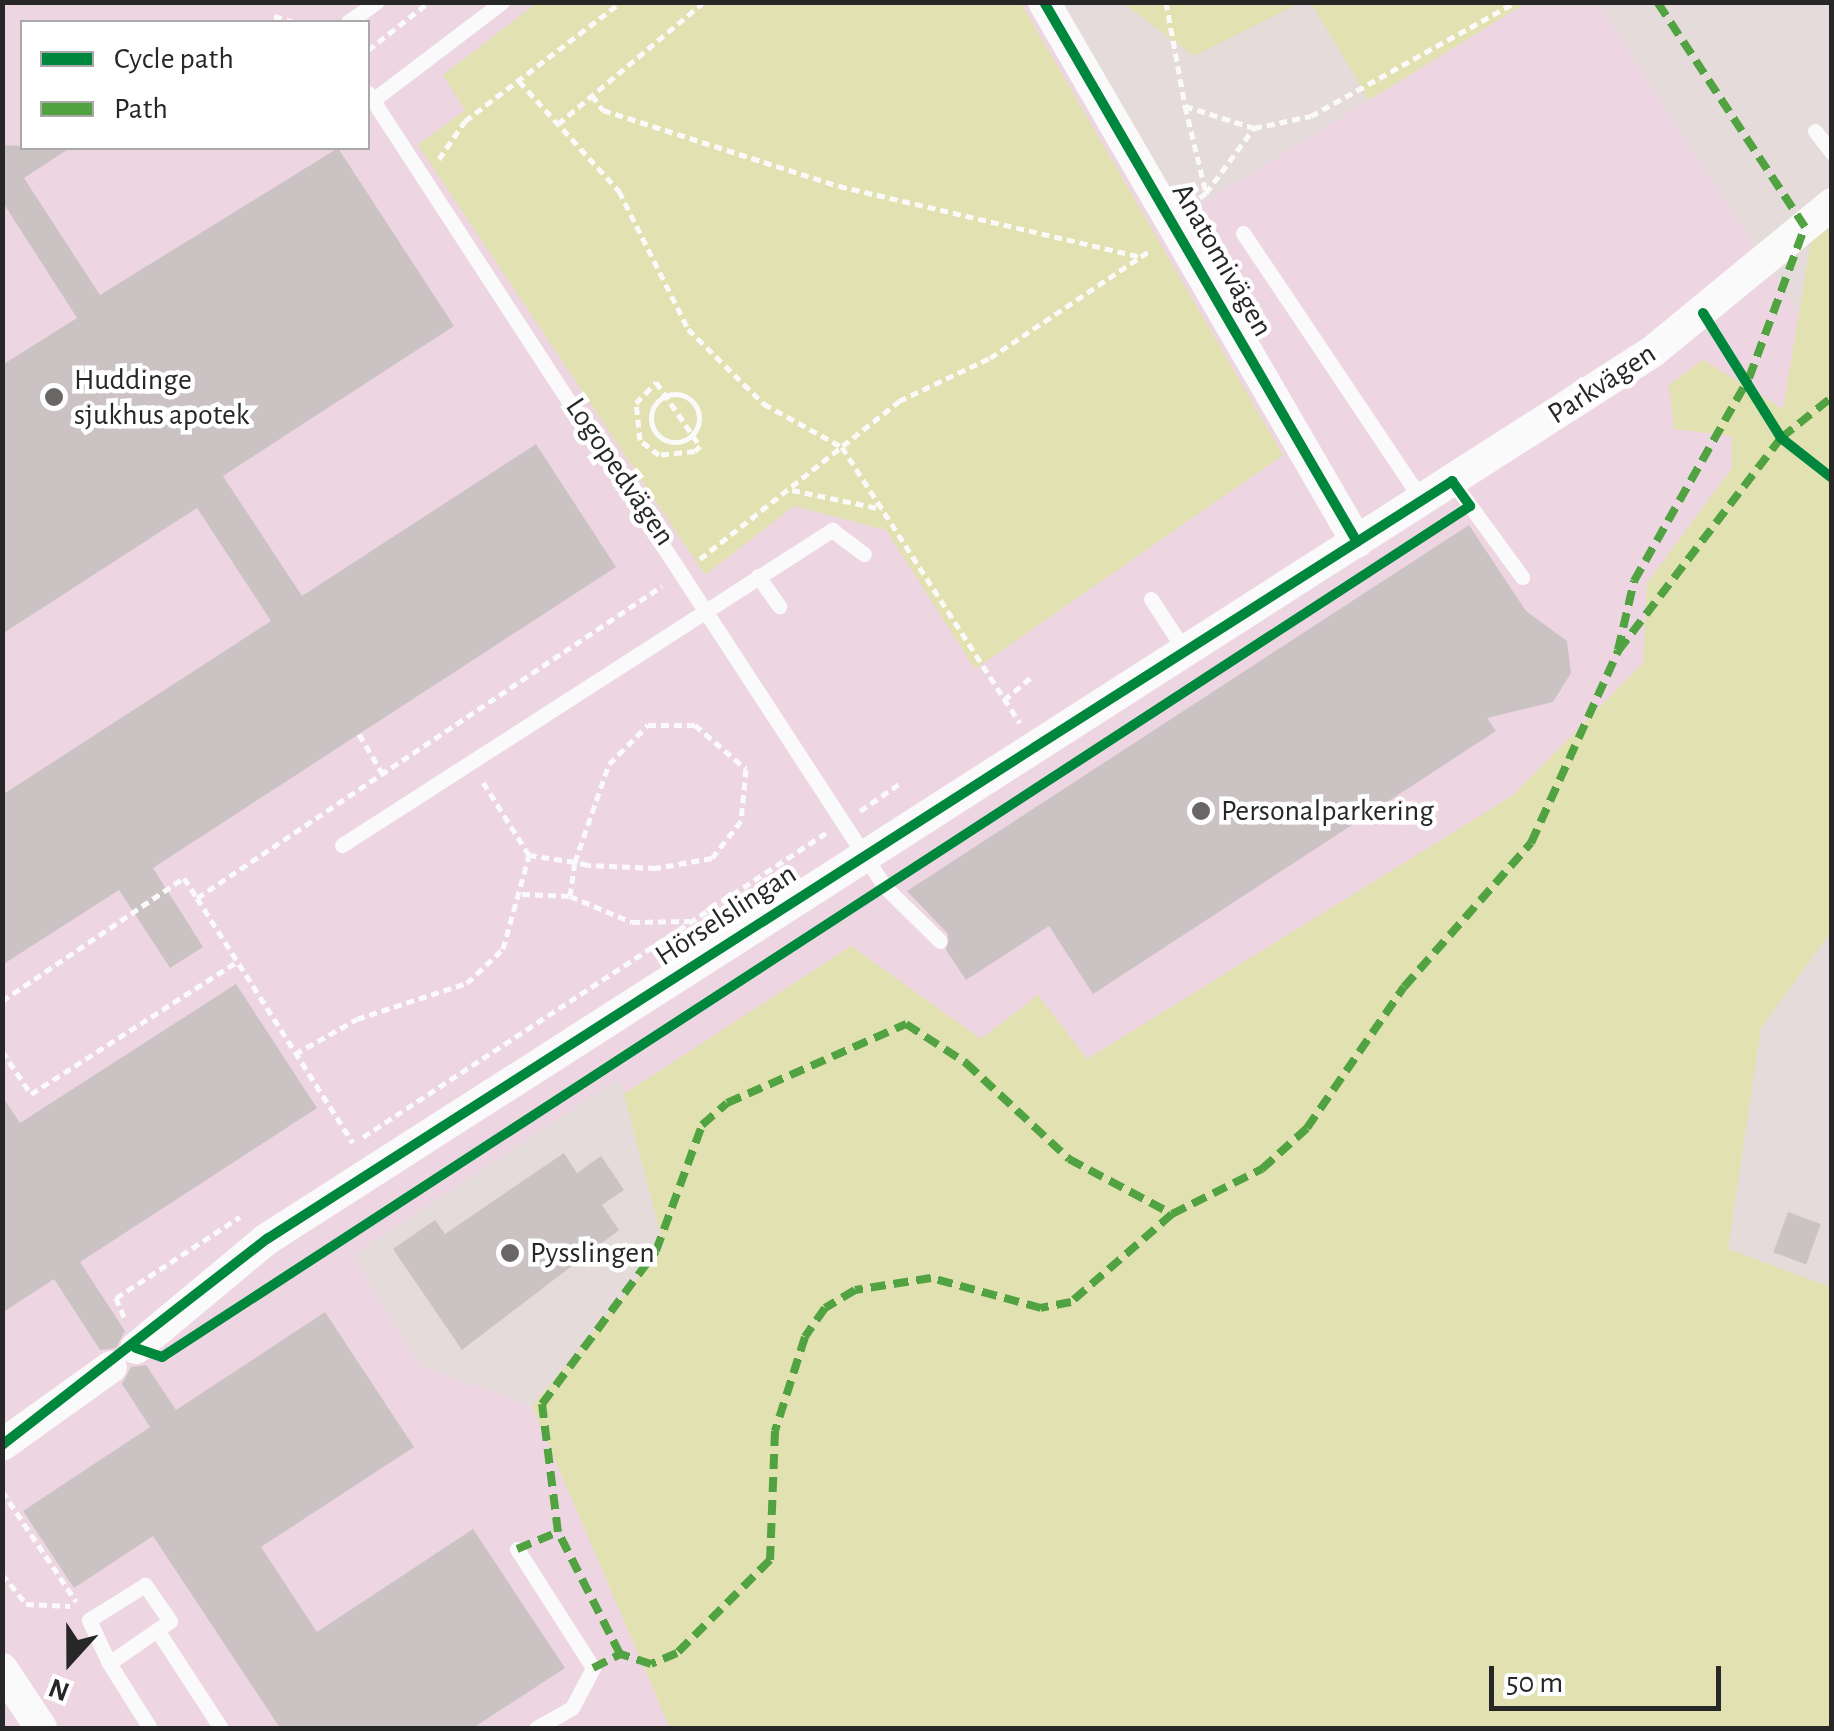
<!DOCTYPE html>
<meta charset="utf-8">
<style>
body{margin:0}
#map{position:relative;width:1834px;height:1731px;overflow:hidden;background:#e6dbdb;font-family:"Alegreya Sans",sans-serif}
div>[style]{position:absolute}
.medical>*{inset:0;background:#edd6e2}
.green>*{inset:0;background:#e2e1b1}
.building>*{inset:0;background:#cbc3c3;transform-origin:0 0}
.path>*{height:5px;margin-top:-2.5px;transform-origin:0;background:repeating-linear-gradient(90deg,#fbfafa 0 8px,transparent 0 13px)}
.path>.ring{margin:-2.5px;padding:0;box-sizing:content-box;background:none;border:5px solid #fbfafa;border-radius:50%}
.lane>*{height:15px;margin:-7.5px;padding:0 7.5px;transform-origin:7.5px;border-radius:7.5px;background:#fbfafa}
.street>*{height:32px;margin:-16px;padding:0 16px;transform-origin:16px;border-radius:16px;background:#fbfafa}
.quiet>*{height:8px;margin-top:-4px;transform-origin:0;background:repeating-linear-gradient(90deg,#51a342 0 15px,transparent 0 23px)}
.cycleway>*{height:10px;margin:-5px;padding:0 5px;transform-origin:5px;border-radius:5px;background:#00873e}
.dots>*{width:28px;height:28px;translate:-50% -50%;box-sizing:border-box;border:5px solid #fff;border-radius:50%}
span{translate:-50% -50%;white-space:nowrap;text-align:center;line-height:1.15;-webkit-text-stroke:9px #fff;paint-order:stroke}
.street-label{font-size:30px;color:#272727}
.poi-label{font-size:30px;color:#272727}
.left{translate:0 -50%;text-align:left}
.frame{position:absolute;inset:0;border:5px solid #272727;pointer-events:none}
.legend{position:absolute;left:20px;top:20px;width:350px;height:130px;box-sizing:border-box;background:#fff;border:2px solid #a9a9a9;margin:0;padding:12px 18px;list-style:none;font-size:30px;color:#272727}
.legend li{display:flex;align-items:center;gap:20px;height:50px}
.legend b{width:50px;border:2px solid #a9a9a9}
.north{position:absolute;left:20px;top:1611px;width:100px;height:100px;-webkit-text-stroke:8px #fff;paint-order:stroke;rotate:201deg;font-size:28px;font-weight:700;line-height:40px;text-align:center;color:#272727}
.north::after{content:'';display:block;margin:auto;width:35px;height:45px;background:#272727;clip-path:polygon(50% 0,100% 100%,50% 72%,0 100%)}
.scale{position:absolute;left:1489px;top:1666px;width:232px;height:45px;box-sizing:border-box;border:5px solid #272727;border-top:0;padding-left:12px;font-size:30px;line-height:35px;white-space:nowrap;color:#272727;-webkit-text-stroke:8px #fff;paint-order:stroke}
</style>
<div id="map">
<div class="medical">
<i style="clip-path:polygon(evenodd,3px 3px,1035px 3px,1158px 222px,1197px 207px,1526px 3px,1598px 3px,1800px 317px,1783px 409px,1703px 360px,1732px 436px,1732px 468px,1647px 583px,1643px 663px,1512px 797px,1087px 1060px,1038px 996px,981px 1039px,851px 947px,624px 1094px,618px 1079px,353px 1255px,420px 1366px,532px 1406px,670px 1728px,3px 1728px,3px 3px,22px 22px,368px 22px,368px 148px,22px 148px,22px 22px)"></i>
</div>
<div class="green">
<i style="clip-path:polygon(538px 2px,1021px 3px,1283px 455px,975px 669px,886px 530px,794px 506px,705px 575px,418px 145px,465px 110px,443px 75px)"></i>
<i style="clip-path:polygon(1123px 3px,1123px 2px,1300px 3px,1194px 56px)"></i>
<i style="clip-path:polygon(1311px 3px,1310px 3px,1526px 3px,1369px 100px)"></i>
<i style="clip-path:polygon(1831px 223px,1831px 932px,1761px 1028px,1728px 1249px,1831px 1287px,1831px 1728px,670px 1728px,532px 1406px,664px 1247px,624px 1094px,851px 946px,981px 1039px,1038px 995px,1087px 1059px,1512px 796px,1643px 663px,1647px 583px,1732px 468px,1732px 436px,1674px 429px,1669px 385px,1703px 360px,1783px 409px,1811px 241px)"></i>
</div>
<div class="building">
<i style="clip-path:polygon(2px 145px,70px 148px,24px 178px,100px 295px,338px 148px,454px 326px,223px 476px,302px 596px,536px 444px,616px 567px,153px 868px,203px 947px,170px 968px,119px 890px,2px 965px,2px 795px,271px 621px,197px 508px,2px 634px,2px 365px,77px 318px,2px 201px)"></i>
<i style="clip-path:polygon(1469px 525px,1526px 611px,1567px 641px,1571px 673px,1553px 702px,1487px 718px,1496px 731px,1093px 994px,1049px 926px,966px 980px,946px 950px,948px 934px,907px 891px)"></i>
<i style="clip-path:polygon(236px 984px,317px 1108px,80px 1262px,125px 1331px,116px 1348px,100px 1350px,54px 1279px,2px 1313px,2px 1096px,20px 1123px)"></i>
<i style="clip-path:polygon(564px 1153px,577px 1173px,601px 1156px,624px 1190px,602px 1205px,619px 1230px,462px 1350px,393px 1249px,435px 1220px,445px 1234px)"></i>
<i style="left:1788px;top:1212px;width:35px;height:43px;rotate:20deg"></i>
<i style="clip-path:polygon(325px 1312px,414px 1447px,261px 1547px,317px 1632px,473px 1529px,565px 1668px,473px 1728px,280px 1728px,153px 1536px,74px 1588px,23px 1511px,150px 1427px,122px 1384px,131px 1367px,146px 1365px,176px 1410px)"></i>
</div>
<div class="path">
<i style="left:1166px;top:2px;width:106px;rotate:79.6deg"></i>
<i style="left:1185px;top:106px;width:72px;rotate:17.7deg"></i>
<i style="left:1254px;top:128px;width:58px;rotate:-11.9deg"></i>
<i style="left:1311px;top:116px;width:235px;rotate:-29.1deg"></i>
<i style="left:274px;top:16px;width:21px;rotate:17deg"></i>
<i style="left:368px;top:50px;width:78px;rotate:-38.2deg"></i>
<i style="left:519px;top:81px;width:149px;rotate:47.7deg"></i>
<i style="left:619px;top:191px;width:154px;rotate:63.4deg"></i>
<i style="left:688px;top:329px;width:107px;rotate:44.6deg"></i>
<i style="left:764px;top:404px;width:89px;rotate:28.9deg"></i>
<i style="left:842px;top:447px;width:328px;rotate:57.2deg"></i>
<i style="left:592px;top:95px;width:19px;rotate:54deg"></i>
<i style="left:603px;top:110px;width:248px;rotate:17.9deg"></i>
<i style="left:839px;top:186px;width:307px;rotate:13.2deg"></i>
<i style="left:1185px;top:106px;width:89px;rotate:76.4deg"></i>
<i style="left:1206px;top:193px;width:10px;rotate:143deg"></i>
<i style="left:558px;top:124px;width:190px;rotate:-39.9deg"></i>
<i style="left:439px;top:159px;width:46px;rotate:-55.6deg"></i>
<i style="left:465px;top:121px;width:196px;rotate:-37.3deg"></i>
<i style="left:1206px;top:193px;width:81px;rotate:-53.6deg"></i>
<i style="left:656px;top:382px;width:78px;rotate:55.5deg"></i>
<i style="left:700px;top:446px;width:7px;rotate:135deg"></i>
<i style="left:695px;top:451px;width:36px;rotate:174deg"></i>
<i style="left:659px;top:455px;width:24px;rotate:-142deg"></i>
<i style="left:640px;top:440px;width:37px;rotate:-96deg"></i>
<i style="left:636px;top:403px;width:29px;rotate:-46deg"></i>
<i class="ring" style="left:651px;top:394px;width:43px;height:43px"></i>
<i style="left:792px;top:490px;width:92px;rotate:11.9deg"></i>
<i style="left:700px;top:559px;width:254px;rotate:-38.4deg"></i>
<i style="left:899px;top:401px;width:101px;rotate:-25.3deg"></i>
<i style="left:990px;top:358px;width:194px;rotate:-33.9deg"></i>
<i style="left:1004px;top:700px;width:38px;rotate:-40deg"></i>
<i style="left:359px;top:734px;width:49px;rotate:59.2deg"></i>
<i style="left:860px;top:811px;width:47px;rotate:-34.7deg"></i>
<i style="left:522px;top:894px;width:48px;rotate:2.4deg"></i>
<i style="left:570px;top:896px;width:34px;rotate:-82deg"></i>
<i style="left:575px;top:862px;width:104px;rotate:-70.9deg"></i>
<i style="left:609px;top:764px;width:55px;rotate:-45deg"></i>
<i style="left:648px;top:725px;width:47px"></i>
<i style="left:695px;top:725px;width:67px;rotate:40.8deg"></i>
<i style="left:746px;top:769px;width:52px;rotate:95.5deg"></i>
<i style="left:741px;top:821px;width:47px;rotate:128.1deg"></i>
<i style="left:712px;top:858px;width:57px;rotate:169.9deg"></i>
<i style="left:656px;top:868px;width:68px;rotate:-177.5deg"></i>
<i style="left:588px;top:865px;width:13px;rotate:-167deg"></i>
<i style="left:575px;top:862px;width:47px;rotate:-171.3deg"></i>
<i style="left:570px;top:896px;width:67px;rotate:22.8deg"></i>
<i style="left:632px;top:922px;width:58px;rotate:-1deg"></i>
<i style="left:197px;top:898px;width:290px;rotate:57.5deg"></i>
<i style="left:2px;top:1001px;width:220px;rotate:-34.1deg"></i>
<i style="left:184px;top:878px;width:24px;rotate:57deg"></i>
<i style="left:197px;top:898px;width:560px;rotate:-33.86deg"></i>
<i style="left:2px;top:1051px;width:52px;rotate:56deg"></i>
<i style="left:31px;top:1094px;width:246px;rotate:-32.7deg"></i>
<i style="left:295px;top:1054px;width:71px;rotate:-29.4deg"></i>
<i style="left:357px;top:1019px;width:116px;rotate:-18.1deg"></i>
<i style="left:467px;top:983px;width:50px;rotate:-43.4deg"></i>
<i style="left:503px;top:949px;width:98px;rotate:-74.5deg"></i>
<i style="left:529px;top:855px;width:86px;rotate:-122.2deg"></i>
<i style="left:363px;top:1137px;width:554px;rotate:-33.29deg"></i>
<i style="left:124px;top:1317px;width:21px;rotate:-113deg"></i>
<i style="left:116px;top:1298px;width:148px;rotate:-33.2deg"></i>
<i style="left:2px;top:1491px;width:133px;rotate:56.1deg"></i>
<i style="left:2px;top:1574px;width:38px;rotate:51deg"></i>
<i style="left:26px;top:1604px;width:44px;rotate:2.6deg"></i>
</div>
<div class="lane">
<i style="left:348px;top:22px;width:35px;rotate:-35deg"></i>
<i style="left:368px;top:93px;width:947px;rotate:56.93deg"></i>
<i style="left:885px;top:887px;width:77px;rotate:44.5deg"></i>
<i style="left:373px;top:100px;width:162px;rotate:-37.2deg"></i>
<i style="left:1815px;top:131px;width:28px;rotate:52deg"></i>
<i style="left:1243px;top:233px;width:321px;rotate:56.2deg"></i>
<i style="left:1452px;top:481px;width:119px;rotate:53.9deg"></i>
<i style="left:758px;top:576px;width:37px;rotate:55deg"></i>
<i style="left:1151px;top:599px;width:62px;rotate:56.8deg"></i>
<i style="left:342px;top:845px;width:583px;rotate:-32.74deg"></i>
<i style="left:832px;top:530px;width:40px;rotate:37deg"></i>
<i style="left:517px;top:1549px;width:141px;rotate:57.4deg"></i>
<i style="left:593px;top:1668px;width:45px;rotate:117.7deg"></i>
<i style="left:572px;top:1708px;width:41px;rotate:150.9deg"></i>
<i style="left:157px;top:1630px;width:117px;rotate:56.9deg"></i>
<i style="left:109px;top:1663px;width:74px;rotate:-34.5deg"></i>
<i style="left:170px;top:1621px;width:44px;rotate:-124.8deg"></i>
<i style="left:145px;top:1585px;width:66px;rotate:148deg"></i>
<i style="left:89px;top:1620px;width:47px;rotate:65.1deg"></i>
<i style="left:109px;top:1663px;width:77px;rotate:57.8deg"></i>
</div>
<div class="street">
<i style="left:1044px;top:2px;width:624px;rotate:59.9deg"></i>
<i style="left:136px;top:1348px;width:170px;rotate:-39.8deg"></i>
<i style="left:267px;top:1239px;width:1645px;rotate:-32.64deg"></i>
<i style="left:1652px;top:352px;width:233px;rotate:-39.4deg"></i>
<i style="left:2px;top:1445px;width:134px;rotate:-35.6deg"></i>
<i style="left:2px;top:1669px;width:71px;rotate:56.5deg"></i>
</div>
<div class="quiet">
<i style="left:1618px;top:650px;width:71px;rotate:-76.9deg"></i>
<i style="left:1634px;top:581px;width:233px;rotate:-60.5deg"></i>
<i style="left:1749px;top:378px;width:161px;rotate:-69.7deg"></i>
<i style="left:1805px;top:227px;width:269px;rotate:-123.3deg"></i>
<i style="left:1172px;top:1214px;width:134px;rotate:138.9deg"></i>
<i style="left:1071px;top:1302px;width:31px;rotate:169deg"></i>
<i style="left:1041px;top:1308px;width:114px;rotate:-164.7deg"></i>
<i style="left:931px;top:1278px;width:77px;rotate:171deg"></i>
<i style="left:855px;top:1290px;width:35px;rotate:149deg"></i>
<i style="left:825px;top:1308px;width:35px;rotate:125deg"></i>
<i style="left:805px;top:1337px;width:99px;rotate:107.7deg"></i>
<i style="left:775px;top:1431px;width:129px;rotate:92.2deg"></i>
<i style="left:770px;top:1560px;width:132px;rotate:135deg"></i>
<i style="left:677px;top:1653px;width:28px;rotate:157deg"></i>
<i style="left:651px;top:1664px;width:33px;rotate:-162deg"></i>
<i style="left:620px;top:1654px;width:137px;rotate:-116.9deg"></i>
<i style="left:558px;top:1532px;width:129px;rotate:-97.1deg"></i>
<i style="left:542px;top:1404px;width:191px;rotate:-53.3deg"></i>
<i style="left:656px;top:1251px;width:134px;rotate:-69.9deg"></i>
<i style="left:702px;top:1125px;width:33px;rotate:-41deg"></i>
<i style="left:727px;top:1103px;width:196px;rotate:-23.8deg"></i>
<i style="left:906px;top:1024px;width:72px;rotate:33deg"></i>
<i style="left:966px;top:1063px;width:141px;rotate:43deg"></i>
<i style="left:1069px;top:1159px;width:117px;rotate:28.1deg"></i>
<i style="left:1172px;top:1214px;width:101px;rotate:-26.6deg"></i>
<i style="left:1262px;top:1169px;width:61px;rotate:-42.3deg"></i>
<i style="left:1307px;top:1128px;width:171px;rotate:-55.5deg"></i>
<i style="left:1404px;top:987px;width:192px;rotate:-48.6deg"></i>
<i style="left:1531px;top:843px;width:211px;rotate:-65.6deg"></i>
<i style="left:1618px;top:651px;width:268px;rotate:-52.6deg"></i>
<i style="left:1781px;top:438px;width:65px;rotate:-38.8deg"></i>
<i style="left:517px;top:1549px;width:44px;rotate:-22.5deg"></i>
<i style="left:593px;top:1668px;width:30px;rotate:-27deg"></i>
</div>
<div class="cycleway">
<i style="left:1044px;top:2px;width:624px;rotate:59.9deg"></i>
<i style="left:1703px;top:313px;width:147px;rotate:58deg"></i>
<i style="left:1781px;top:438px;width:65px;rotate:38.1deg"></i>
<i style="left:2px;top:1445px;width:336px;rotate:-37.9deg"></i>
<i style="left:267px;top:1239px;width:912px;rotate:-32.64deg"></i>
<i style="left:1035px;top:747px;width:495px;rotate:-32.5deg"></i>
<i style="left:1452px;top:481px;width:31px;rotate:54deg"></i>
<i style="left:1470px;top:506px;width:1560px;rotate:146.95deg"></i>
<i style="left:162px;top:1357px;width:28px;rotate:-161deg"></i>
</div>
<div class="dots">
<i style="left:54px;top:397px;background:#6a6666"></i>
<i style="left:1201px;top:811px;background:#6a6666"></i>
<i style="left:510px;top:1253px;background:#6a6666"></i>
</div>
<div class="street-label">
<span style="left:1222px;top:260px;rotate:60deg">Anatomivägen</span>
<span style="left:1602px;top:384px;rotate:-33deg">Parkvägen</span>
<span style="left:620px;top:472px;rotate:56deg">Logopedvägen</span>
<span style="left:726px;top:915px;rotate:-33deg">Hörselslingan</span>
</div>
<div class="poi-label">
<span class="left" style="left:74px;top:397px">Huddinge<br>sjukhus apotek</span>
<span class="left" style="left:1221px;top:811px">Personalparkering</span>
<span class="left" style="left:530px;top:1253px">Pysslingen</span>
</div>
<div class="frame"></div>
<ul class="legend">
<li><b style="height:12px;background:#00873e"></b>Cycle path</li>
<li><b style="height:12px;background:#51a342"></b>Path</li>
</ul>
<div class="north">N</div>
<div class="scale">50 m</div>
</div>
